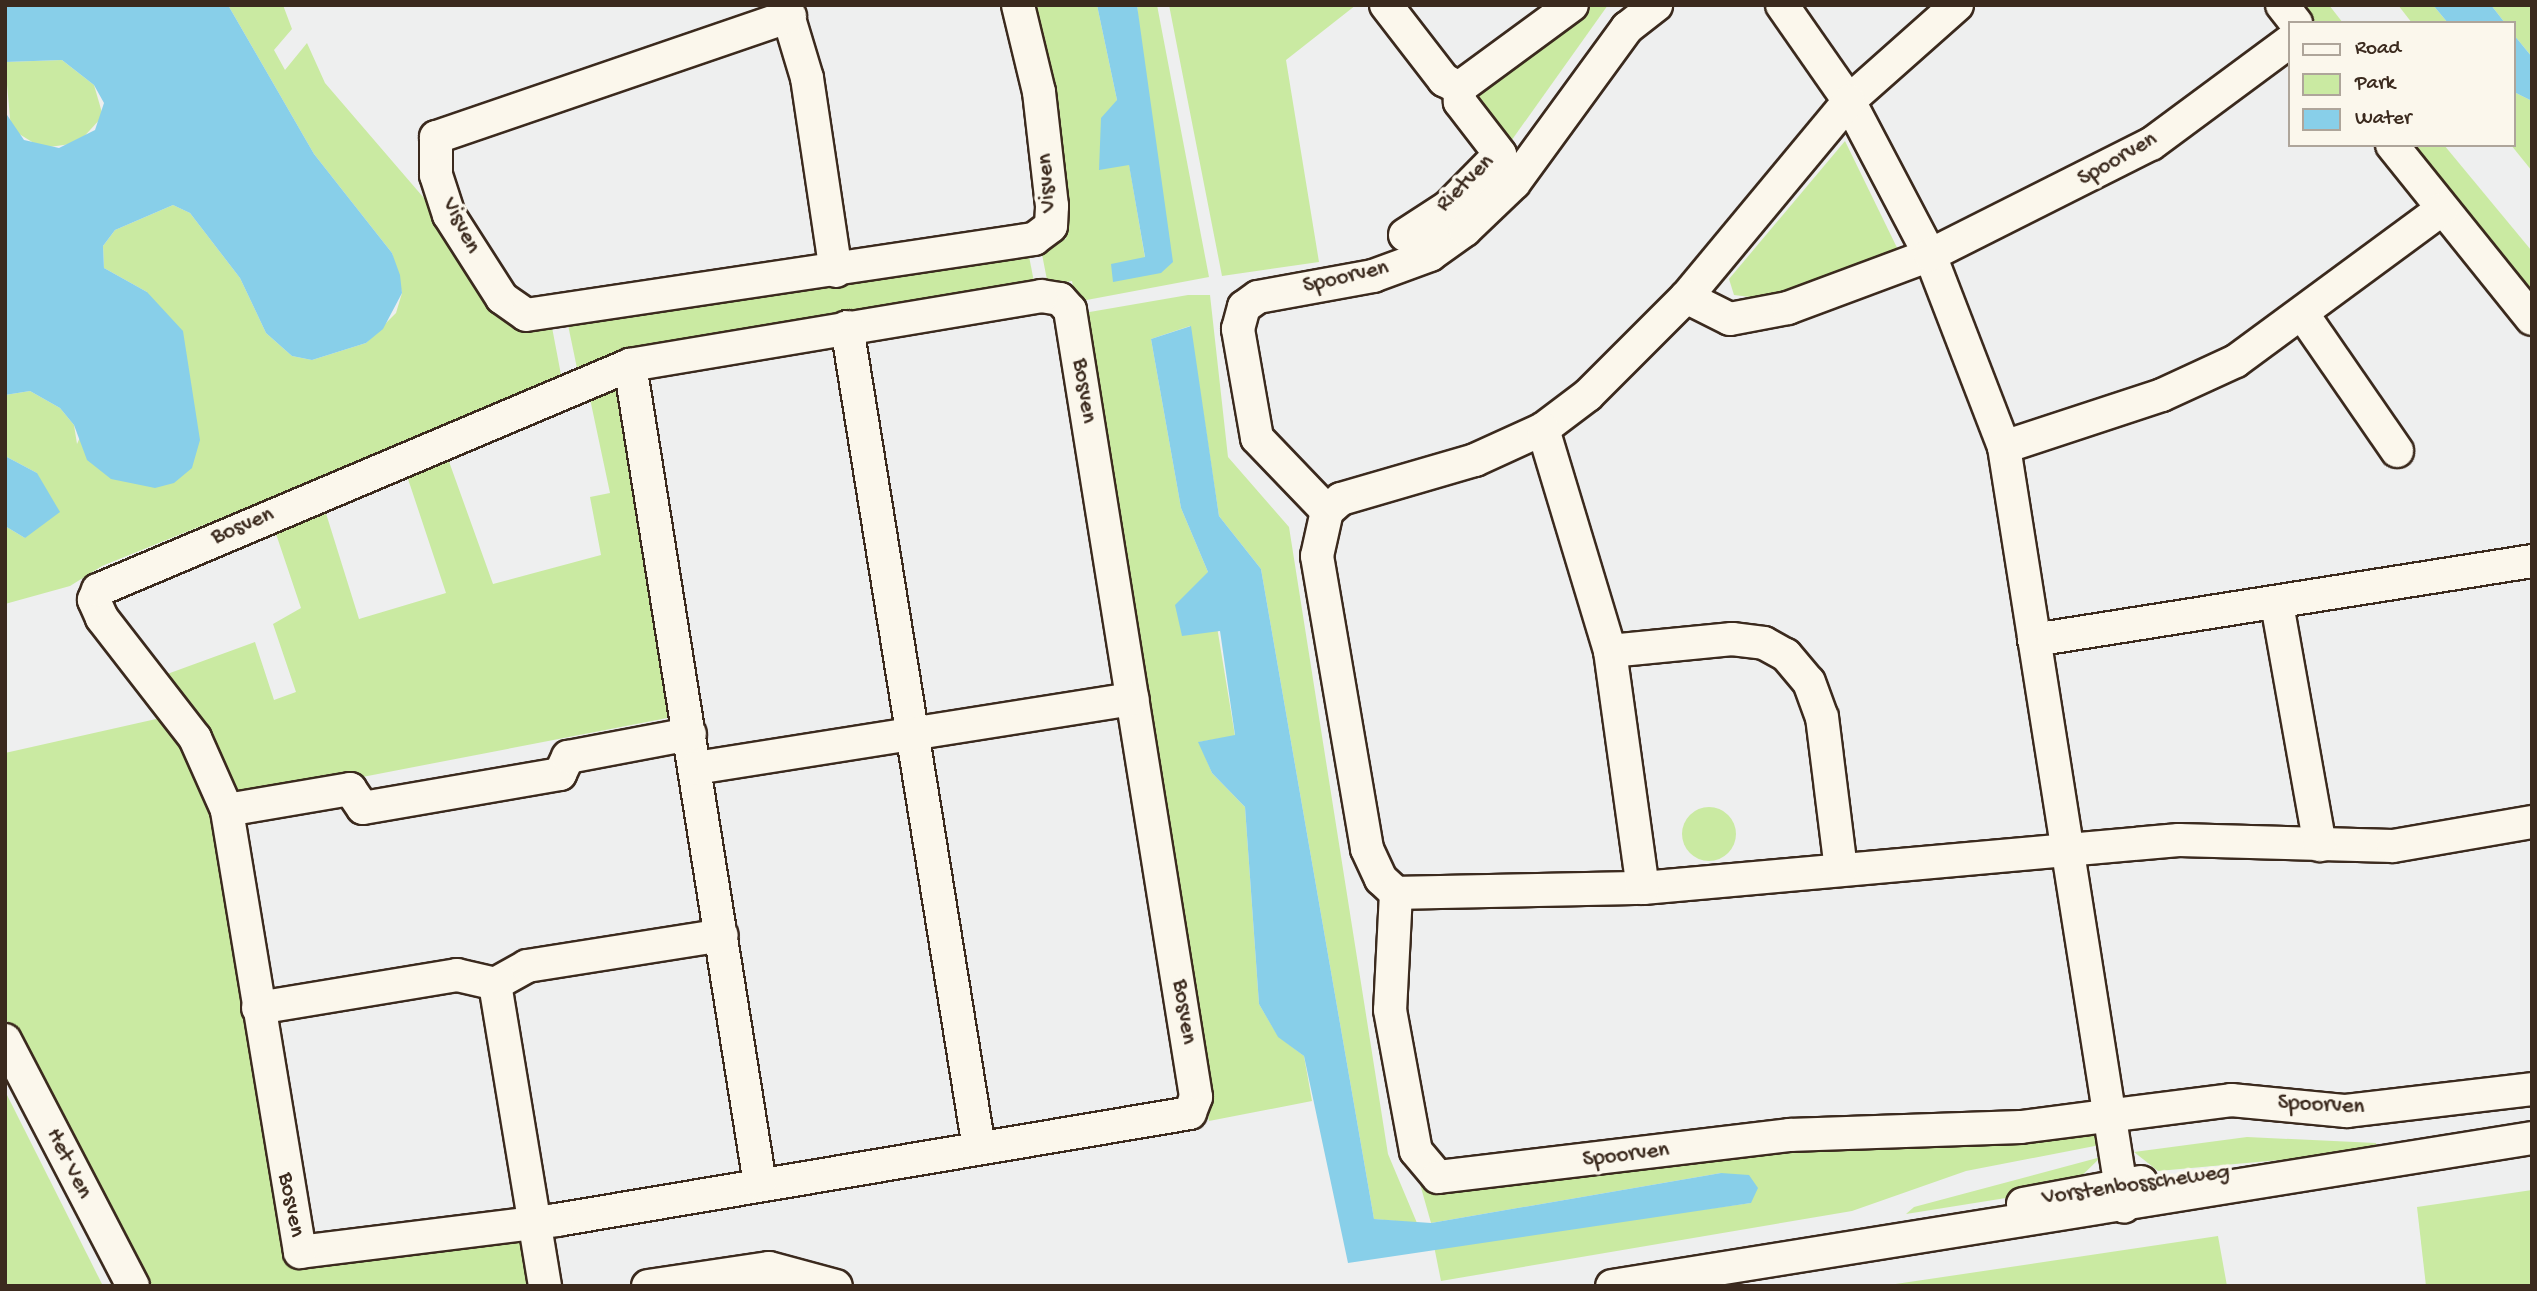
<!DOCTYPE html>
<style>
body{margin:0}
#map{position:relative;width:2537px;height:1291px;overflow:hidden;background:#eeefef;font-family:"Gochi Hand",sans-serif}
div>[style]{position:absolute}
.green>*{inset:0;background:#caeaa2}
.round{border-radius:50%}
.water>*{inset:0;background:#88cfe9}
.roads{filter:drop-shadow(2px 0 #3b2a1e) drop-shadow(-2px 0 #3b2a1e) drop-shadow(0 2px #3b2a1e) drop-shadow(0 -2px #3b2a1e)}
.minor>*{height:32px;margin:-16px;padding:0 16px;transform-origin:16px;border-radius:16px;background:#fbf7ec}
span{translate:-50% -50%;white-space:nowrap;text-align:center;line-height:1.15;-webkit-text-stroke:7px #fbf7ec;paint-order:stroke}
.street-label{font-size:23px;color:#3b2a1e}
.frame{position:absolute;inset:0;border:7px solid #3b2a1e;pointer-events:none}
.legend{position:absolute;left:2288px;top:21px;width:228px;height:126px;box-sizing:border-box;background:#fbf7ec;border:2px solid #aea59a;margin:0;padding:9px 12px;list-style:none;font-size:21px;color:#3b2a1e}
.legend li{display:flex;align-items:center;gap:14px;height:35px}
.legend b{width:35px;border:2px solid #aea59a}
</style>
<div id="map">
<div class="green">
<i style="clip-path:polygon(228px 5px,283px 5px,292px 29px,274px 50px,285px 70px,307px 43px,325px 83px,448px 226px,551px 322px,562px 380px,102px 566px,70px 586px,5px 604px,5px 526px,25px 538px,37px 473px,5px 456px,5px 395px,30px 391px,60px 408px,74px 425px,77px 444px,147px 292px,104px 268px,103px 246px,115px 230px,173px 205px,190px 213px,240px 278px,266px 333px,292px 356px,312px 360px,366px 343px,396px 313px,402px 293px,392px 253px,314px 154px)"></i>
<i style="clip-path:polygon(1025px 5px,1097px 5px,1117px 100px,1099px 169px,1129px 164px,1145px 258px,1161px 273px,1137px 5px,1157px 5px,1209px 277px,1076px 302px,1072px 281px,1048px 285px,1040px 244px,1066px 239px)"></i>
<i style="clip-path:polygon(1169px 5px,1356px 5px,1286px 60px,1319px 262px,1222px 276px)"></i>
<i style="clip-path:polygon(1581px 5px,1608px 5px,1504px 151px,1471px 92px)"></i>
<i style="clip-path:polygon(2298px 5px,2329px 5px,2343px 23px,2312px 23px)"></i>
<i style="clip-path:polygon(2398px 5px,2433px 5px,2448px 23px,2412px 23px)"></i>
<i style="clip-path:polygon(2491px 5px,2530px 5px,2532px 57px,2514px 35px,2514px 23px,2505px 23px)"></i>
<i style="clip-path:polygon(62px 60px,94px 85px,103px 116px,78px 143px,42px 148px,11px 129px,5px 62px)"></i>
<i style="clip-path:polygon(2514px 92px,2532px 101px,2532px 171px,2511px 145px)"></i>
<i style="clip-path:polygon(1845px 141px,1903px 260px,1774px 300px,1734px 295px,1729px 279px)"></i>
<i style="clip-path:polygon(2411px 145px,2444px 145px,2531px 250px,2532px 294px)"></i>
<i style="clip-path:polygon(1027px 246px,1035px 287px,578px 373px,567px 320px)"></i>
<i style="clip-path:polygon(1188px 295px,1210px 295px,1228px 457px,1289px 527px,1388px 1154px,1417px 1223px,1374px 1219px,1261px 569px,1219px 516px,1190px 326px,1151px 339px,1181px 508px,1208px 572px,1235px 736px,1199px 742px,1212px 773px,1245px 807px,1259px 1004px,1278px 1036px,1304px 1056px,1312px 1101px,1209px 1121px,1078px 314px)"></i>
<i style="clip-path:polygon(625px 380px,683px 715px,233px 802px,159px 677px,255px 642px,274px 700px,296px 692px,273px 624px,301px 608px,274px 528px,324px 507px,359px 619px,446px 593px,406px 473px,447px 456px,493px 584px,601px 555px,590px 497px,610px 493px,589px 394px)"></i>
<i style="clip-path:polygon(165px 717px,209px 784px,294px 1250px,516px 1233px,526px 1247px,530px 1286px,148px 1286px,5px 1017px,5px 753px)"></i>
<i class="round" style="left:1682px;top:807px;width:54px;height:54px"></i>
<i style="clip-path:polygon(5px 1091px,103px 1286px,5px 1286px)"></i>
<i style="clip-path:polygon(2096px 1133px,2100px 1145px,1966px 1171px,1852px 1211px,1441px 1281px,1434px 1246px,1751px 1203px,1721px 1173px,1431px 1223px,1420px 1184px,1788px 1146px)"></i>
<i style="clip-path:polygon(2247px 1137px,2376px 1143px,2377px 1151px,2158px 1171px,2134px 1152px)"></i>
<i style="clip-path:polygon(2101px 1157px,2069px 1188px,1906px 1214px,1914px 1207px)"></i>
<i style="clip-path:polygon(2532px 1190px,2532px 1286px,2426px 1286px,2417px 1207px)"></i>
<i style="clip-path:polygon(2218px 1236px,2227px 1286px,1882px 1286px,1970px 1273px)"></i>
</div>
<div class="water">
<i style="clip-path:polygon(5px 5px,228px 5px,314px 154px,392px 253px,400px 275px,402px 293px,383px 329px,366px 343px,312px 360px,292px 356px,266px 333px,240px 278px,190px 213px,173px 205px,115px 230px,103px 246px,104px 268px,147px 292px,183px 331px,200px 440px,192px 468px,174px 483px,155px 488px,111px 479px,87px 460px,74px 425px,60px 408px,30px 391px,5px 395px,5px 112px,24px 140px,59px 148px,95px 130px,104px 103px,94px 85px,62px 60px,5px 62px)"></i>
<i style="clip-path:polygon(1097px 5px,1137px 5px,1173px 262px,1161px 273px,1113px 282px,1111px 264px,1145px 257px,1129px 165px,1099px 170px,1101px 118px,1117px 100px)"></i>
<i style="clip-path:polygon(2433px 5px,2491px 5px,2505px 23px,2448px 23px)"></i>
<i style="clip-path:polygon(2514px 35px,2532px 57px,2532px 101px,2514px 92px)"></i>
<i style="clip-path:polygon(1191px 326px,1219px 516px,1261px 569px,1374px 1219px,1431px 1223px,1721px 1173px,1749px 1175px,1758px 1188px,1751px 1203px,1348px 1263px,1304px 1056px,1278px 1037px,1259px 1004px,1245px 807px,1212px 773px,1198px 742px,1235px 735px,1220px 631px,1182px 636px,1175px 605px,1208px 572px,1181px 508px,1151px 339px)"></i>
<i style="clip-path:polygon(5px 456px,37px 473px,60px 512px,25px 538px,5px 526px)"></i>
</div>
<div class="roads">
<div class="minor">
<i style="left:785px;top:5px;width:76px;rotate:73.2deg"></i>
<i style="left:807px;top:78px;width:195px;rotate:81.5deg"></i>
<i style="left:1386px;top:5px;width:95px;rotate:52.3deg"></i>
<i style="left:1444px;top:80px;width:17px;rotate:28deg"></i>
<i style="left:1459px;top:88px;width:140px;rotate:-36.3deg"></i>
<i style="left:1782px;top:5px;width:117px;rotate:55.1deg"></i>
<i style="left:1849px;top:101px;width:174px;rotate:62.3deg"></i>
<i style="left:1930px;top:255px;width:206px;rotate:68.9deg"></i>
<i style="left:2004px;top:447px;width:769px;rotate:81.03deg"></i>
<i style="left:1957px;top:5px;width:144px;rotate:138.4deg"></i>
<i style="left:1849px;top:101px;width:255px;rotate:129.7deg"></i>
<i style="left:1686px;top:297px;width:139px;rotate:135deg"></i>
<i style="left:1588px;top:395px;width:56px;rotate:142.9deg"></i>
<i style="left:1543px;top:429px;width:75px;rotate:155.5deg"></i>
<i style="left:1475px;top:460px;width:140px;rotate:163.8deg"></i>
<i style="left:1341px;top:499px;width:18px;rotate:139deg"></i>
<i style="left:1327px;top:511px;width:46px;rotate:102.5deg"></i>
<i style="left:1317px;top:556px;width:297px;rotate:80.3deg"></i>
<i style="left:1367px;top:849px;width:33px;rotate:65deg"></i>
<i style="left:1381px;top:879px;width:21px;rotate:43deg"></i>
<i style="left:1396px;top:893px;width:247px;rotate:-1.2deg"></i>
<i style="left:1643px;top:888px;width:538px;rotate:-5.12deg"></i>
<i style="left:2179px;top:840px;width:214px;rotate:1.6deg"></i>
<i style="left:2393px;top:846px;width:141px;rotate:-9.8deg"></i>
<i style="left:2282px;top:5px;width:23px;rotate:52deg"></i>
<i style="left:790px;top:16px;width:374px;rotate:161.1deg"></i>
<i style="left:436px;top:137px;width:38px;rotate:90deg"></i>
<i style="left:436px;top:175px;width:42px;rotate:72deg"></i>
<i style="left:449px;top:215px;width:98px;rotate:57.4deg"></i>
<i style="left:502px;top:298px;width:29px;rotate:35deg"></i>
<i style="left:526px;top:315px;width:514px;rotate:-8.51deg"></i>
<i style="left:1034px;top:239px;width:21px;rotate:-37deg"></i>
<i style="left:1051px;top:226px;width:20px;rotate:-87deg"></i>
<i style="left:1052px;top:206px;width:115px;rotate:-96.5deg"></i>
<i style="left:1039px;top:92px;width:89px;rotate:-103.6deg"></i>
<i style="left:2392px;top:145px;width:223px;rotate:51.2deg"></i>
<i style="left:1405px;top:235px;width:51px;rotate:-33.1deg"></i>
<i style="left:1448px;top:207px;width:74px;rotate:-45.5deg"></i>
<i style="left:1500px;top:154px;width:66px;rotate:-127.6deg"></i>
<i style="left:1460px;top:102px;width:14px;rotate:-94deg"></i>
<i style="left:1041px;top:296px;width:19px;rotate:9deg"></i>
<i style="left:1060px;top:299px;width:15px;rotate:48deg"></i>
<i style="left:1070px;top:310px;width:797px;rotate:80.9deg"></i>
<i style="left:1196px;top:1097px;width:17px;rotate:111deg"></i>
<i style="left:1190px;top:1113px;width:642px;rotate:170.41deg"></i>
<i style="left:557px;top:1220px;width:259px;rotate:172.9deg"></i>
<i style="left:300px;top:1252px;width:448px;rotate:-99.4deg"></i>
<i style="left:227px;top:810px;width:79px;rotate:-114deg"></i>
<i style="left:195px;top:738px;width:152px;rotate:-127.8deg"></i>
<i style="left:102px;top:618px;width:20px;rotate:-114deg"></i>
<i style="left:94px;top:600px;width:11px;rotate:-68deg"></i>
<i style="left:98px;top:590px;width:578px;rotate:-22.93deg"></i>
<i style="left:630px;top:365px;width:417px;rotate:-9.5deg"></i>
<i style="left:1686px;top:297px;width:49px;rotate:26.6deg"></i>
<i style="left:1730px;top:319px;width:59px;rotate:-10.7deg"></i>
<i style="left:1788px;top:308px;width:152px;rotate:-20.5deg"></i>
<i style="left:1930px;top:255px;width:247px;rotate:-26.7deg"></i>
<i style="left:2151px;top:144px;width:173px;rotate:-36.5deg"></i>
<i style="left:2304px;top:316px;width:164px;rotate:55.4deg"></i>
<i style="left:847px;top:327px;width:832px;rotate:80.87deg"></i>
<i style="left:630px;top:365px;width:829px;rotate:80.98deg"></i>
<i style="left:1543px;top:429px;width:232px;rotate:73.2deg"></i>
<i style="left:1610px;top:651px;width:239px;rotate:82.1deg"></i>
<i style="left:2004px;top:447px;width:166px;rotate:-18.2deg"></i>
<i style="left:2162px;top:395px;width:81px;rotate:-24.7deg"></i>
<i style="left:2236px;top:361px;width:256px;rotate:-36.4deg"></i>
<i style="left:1327px;top:511px;width:101px;rotate:-133.8deg"></i>
<i style="left:1257px;top:438px;width:111px;rotate:-99.9deg"></i>
<i style="left:1238px;top:329px;width:23px;rotate:-75deg"></i>
<i style="left:1244px;top:307px;width:17px;rotate:-36deg"></i>
<i style="left:1258px;top:297px;width:117px;rotate:-10.3deg"></i>
<i style="left:1373px;top:276px;width:61px;rotate:-20.2deg"></i>
<i style="left:1430px;top:255px;width:43px;rotate:-35.5deg"></i>
<i style="left:1465px;top:230px;width:68px;rotate:-43.8deg"></i>
<i style="left:1514px;top:183px;width:192px;rotate:-53.9deg"></i>
<i style="left:1627px;top:28px;width:37px;rotate:-38deg"></i>
<i style="left:2277px;top:604px;width:245px;rotate:79.9deg"></i>
<i style="left:2034px;top:640px;width:504px;rotate:-9.01deg"></i>
<i style="left:1610px;top:651px;width:123px;rotate:-5.6deg"></i>
<i style="left:1732px;top:639px;width:32px;rotate:7deg"></i>
<i style="left:1764px;top:643px;width:25px;rotate:29deg"></i>
<i style="left:1786px;top:655px;width:35px;rotate:50deg"></i>
<i style="left:1809px;top:682px;width:37px;rotate:70deg"></i>
<i style="left:1822px;top:717px;width:153px;rotate:82.9deg"></i>
<i style="left:696px;top:768px;width:442px;rotate:-9deg"></i>
<i style="left:227px;top:810px;width:125px;rotate:-9.7deg"></i>
<i style="left:350px;top:789px;width:23px;rotate:56deg"></i>
<i style="left:363px;top:808px;width:200px;rotate:-9.8deg"></i>
<i style="left:560px;top:774px;width:19px;rotate:-65deg"></i>
<i style="left:568px;top:757px;width:124px;rotate:-10.7deg"></i>
<i style="left:1396px;top:893px;width:117px;rotate:92.9deg"></i>
<i style="left:1390px;top:1010px;width:143px;rotate:79.6deg"></i>
<i style="left:1416px;top:1151px;width:34px;rotate:50deg"></i>
<i style="left:1438px;top:1177px;width:354px;rotate:-6.8deg"></i>
<i style="left:1789px;top:1135px;width:232px;rotate:-2deg"></i>
<i style="left:2021px;top:1127px;width:212px;rotate:-7.3deg"></i>
<i style="left:2231px;top:1100px;width:116px;rotate:5.5deg"></i>
<i style="left:2346px;top:1111px;width:187px;rotate:-6.7deg"></i>
<i style="left:495px;top:984px;width:306px;rotate:80.6deg"></i>
<i style="left:258px;top:1008px;width:202px;rotate:-9.4deg"></i>
<i style="left:457px;top:975px;width:39px;rotate:13deg"></i>
<i style="left:495px;top:984px;width:37px;rotate:-29deg"></i>
<i style="left:527px;top:966px;width:197px;rotate:-9deg"></i>
<i style="left:5px;top:1040px;width:277px;rotate:62.5deg"></i>
<i style="left:2023px;top:1204px;width:120px;rotate:-10.6deg"></i>
<i style="left:648px;top:1286px;width:122px;rotate:-8.5deg"></i>
<i style="left:769px;top:1268px;width:69px;rotate:15deg"></i>
<i style="left:1612px;top:1286px;width:932px;rotate:-9.14deg"></i>
</div>
</div>
<div class="street-label">
<span style="left:2118px;top:160px;rotate:-30deg">Spoorven</span>
<span style="left:1048px;top:183px;rotate:-94deg">Visven</span>
<span style="left:1466px;top:184px;rotate:-45deg">Rietven</span>
<span style="left:460px;top:226px;rotate:63deg">Visven</span>
<span style="left:1346px;top:278px;rotate:-13deg">Spoorven</span>
<span style="left:1083px;top:391px;rotate:81deg">Bosven</span>
<span style="left:243px;top:527px;rotate:-23deg">Bosven</span>
<span style="left:1183px;top:1012px;rotate:81deg">Bosven</span>
<span style="left:2321px;top:1106px;rotate:3deg">Spoorven</span>
<span style="left:1626px;top:1156px;rotate:-7deg">Spoorven</span>
<span style="left:68px;top:1164px;rotate:63deg">Het Ven</span>
<span style="left:2136px;top:1186px;rotate:-8deg">Vorstenbosscheweg</span>
<span style="left:290px;top:1205px;rotate:79deg">Bosven</span>
</div>
<div class="frame"></div>
<ul class="legend">
<li><b style="height:9px;background:#fbf7ec"></b>Road</li>
<li><b style="height:19px;background:#caeaa2"></b>Park</li>
<li><b style="height:19px;background:#88cfe9"></b>Water</li>
</ul>
</div>
